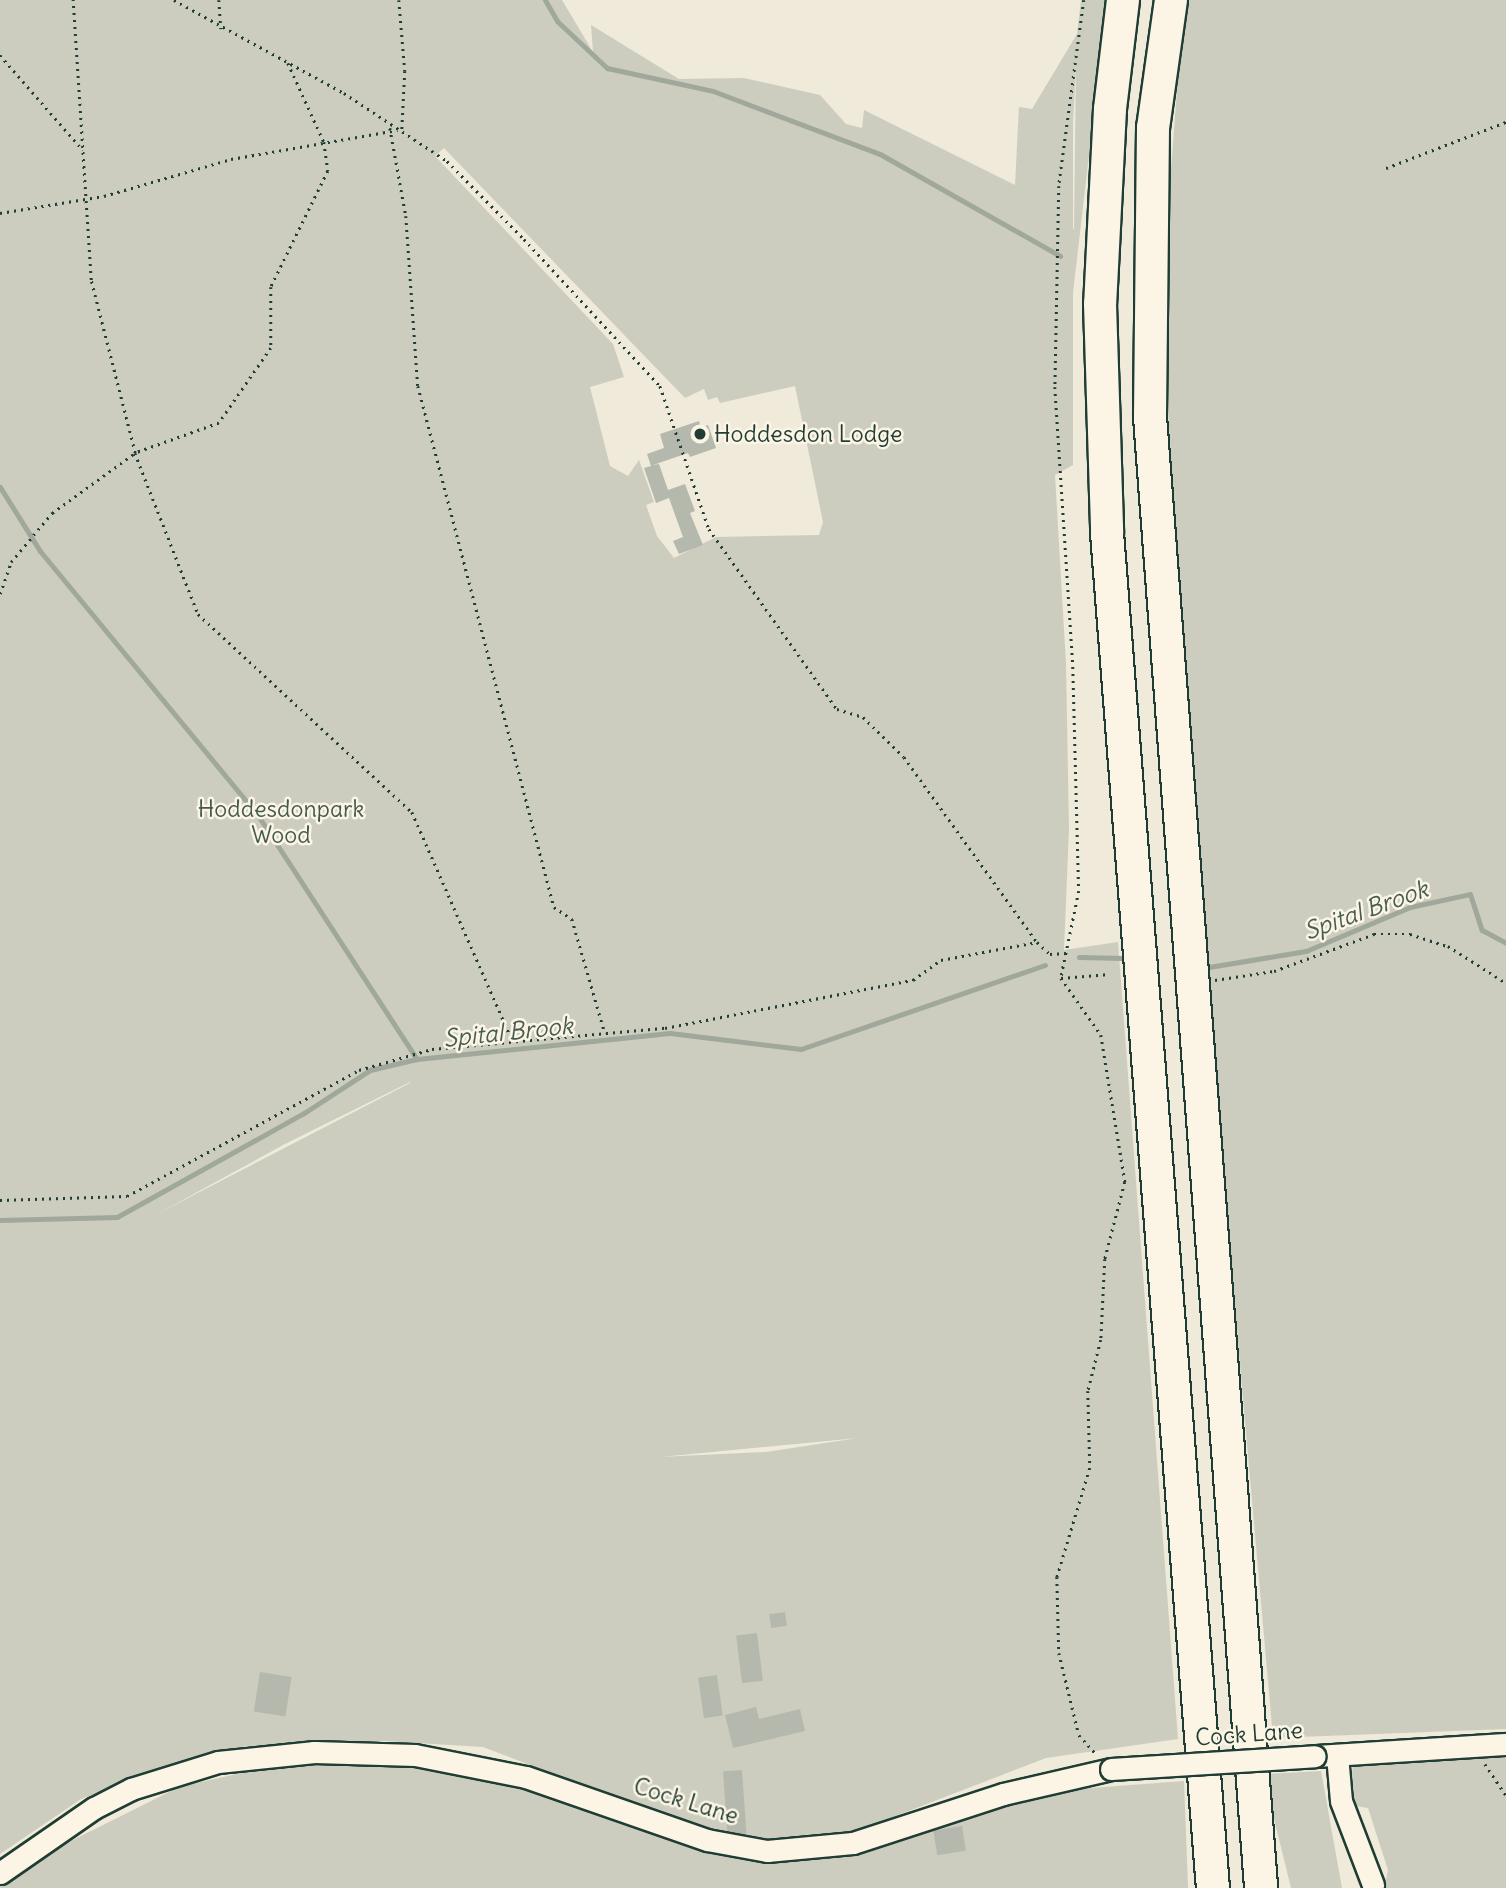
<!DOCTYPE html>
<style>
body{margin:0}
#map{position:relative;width:1506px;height:1888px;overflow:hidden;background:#efeada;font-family:Delius,sans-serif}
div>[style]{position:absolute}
.green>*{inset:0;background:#cccdbf}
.stream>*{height:5px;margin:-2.5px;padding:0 2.5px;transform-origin:2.5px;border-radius:2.5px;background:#9fa89a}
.building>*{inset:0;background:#b5b9ad;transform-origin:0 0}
.path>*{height:2.5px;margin-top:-1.25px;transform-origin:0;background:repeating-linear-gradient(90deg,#1f3d34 0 2px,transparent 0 7px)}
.roads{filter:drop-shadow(2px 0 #1f3d34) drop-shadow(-2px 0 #1f3d34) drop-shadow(0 2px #1f3d34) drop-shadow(0 -2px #1f3d34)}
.minor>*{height:21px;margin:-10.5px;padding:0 10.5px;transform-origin:10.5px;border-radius:10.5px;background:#fcf5e5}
.highway>*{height:32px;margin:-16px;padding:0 16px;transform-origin:16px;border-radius:16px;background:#fcf5e5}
.bridges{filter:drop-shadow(2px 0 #1f3d34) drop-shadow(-2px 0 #1f3d34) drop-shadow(0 2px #1f3d34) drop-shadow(0 -2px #1f3d34)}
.minor-bridge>*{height:21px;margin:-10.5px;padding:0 10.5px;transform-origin:10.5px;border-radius:10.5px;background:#fcf5e5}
.dots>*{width:19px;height:19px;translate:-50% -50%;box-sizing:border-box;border:4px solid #fcf5e5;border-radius:50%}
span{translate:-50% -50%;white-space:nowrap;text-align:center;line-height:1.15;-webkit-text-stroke:5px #fcf5e5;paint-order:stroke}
.poi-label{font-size:23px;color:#1f3d34}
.left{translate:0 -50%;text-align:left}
.park-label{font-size:23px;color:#425a50}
.street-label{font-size:23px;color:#1f3d34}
.water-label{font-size:24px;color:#455d53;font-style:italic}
</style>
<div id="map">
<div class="green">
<i style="clip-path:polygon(evenodd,0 0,562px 0,593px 52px,591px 25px,679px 79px,744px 78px,820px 95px,846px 124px,862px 128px,864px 110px,1015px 185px,1019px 107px,1032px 109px,1077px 34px,1081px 0,1107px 0,1073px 293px,1073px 465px,1055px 475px,1066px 664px,1069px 829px,1064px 950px,1118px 942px,1178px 1739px,1046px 1758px,841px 1837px,799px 1845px,754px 1841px,679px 1822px,483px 1747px,384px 1741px,246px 1746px,161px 1768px,81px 1799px,0 1854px,0 0,1076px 66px,1074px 229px,1073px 229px,1073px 122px,1076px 66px,0 0,444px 148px,685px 398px,704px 389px,708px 400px,717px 397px,720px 403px,795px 386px,823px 522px,819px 535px,716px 537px,674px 558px,657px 536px,646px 505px,654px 502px,639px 460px,628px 476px,610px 466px,590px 387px,624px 377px,613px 344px,435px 156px,444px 148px,0 0,410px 1082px,410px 1083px,159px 1213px,285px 1144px,410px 1082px,0 0,858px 1438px,766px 1452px,659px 1457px,660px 1457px,858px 1438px)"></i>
<i style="clip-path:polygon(1184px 0,1506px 0,1506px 1729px,1273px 1738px,1198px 889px,1161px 299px)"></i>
<i style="clip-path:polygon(1506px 1757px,1506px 1888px,1384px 1888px,1388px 1870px,1368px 1808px,1349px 1805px,1353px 1764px)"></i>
<i style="clip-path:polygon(290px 1762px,420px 1763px,554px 1792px,607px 1817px,703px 1852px,772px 1860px,1038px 1792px,1184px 1781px,1188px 1888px,0 1888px,0 1882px,75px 1839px,179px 1787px)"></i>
<i style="clip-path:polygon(1321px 1771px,1342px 1888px,1291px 1888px,1263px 1774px)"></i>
</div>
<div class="stream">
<i style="left:545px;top:0;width:24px;rotate:60deg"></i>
<i style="left:557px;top:21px;width:69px;rotate:43.2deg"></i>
<i style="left:607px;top:68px;width:108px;rotate:12.2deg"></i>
<i style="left:713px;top:91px;width:178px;rotate:20.7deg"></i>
<i style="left:880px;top:154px;width:207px;rotate:29.5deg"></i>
<i style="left:0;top:487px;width:75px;rotate:58deg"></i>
<i style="left:40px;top:551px;width:345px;rotate:50.5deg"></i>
<i style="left:259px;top:817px;width:289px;rotate:56.9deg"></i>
<i style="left:1079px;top:957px;width:44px;rotate:1.3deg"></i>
<i style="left:1209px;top:967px;width:98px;rotate:-9.4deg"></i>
<i style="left:1306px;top:951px;width:113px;rotate:-22.9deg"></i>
<i style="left:1410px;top:907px;width:61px;rotate:-12.2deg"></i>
<i style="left:1470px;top:894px;width:38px;rotate:72deg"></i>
<i style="left:1482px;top:930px;width:27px;rotate:28deg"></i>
<i style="left:0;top:1220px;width:117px;rotate:-1.5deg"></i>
<i style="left:117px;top:1217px;width:214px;rotate:-29.1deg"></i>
<i style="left:304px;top:1113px;width:79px;rotate:-33.1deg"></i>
<i style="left:370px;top:1070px;width:48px;rotate:-13.2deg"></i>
<i style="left:417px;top:1059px;width:254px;rotate:-5.9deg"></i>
<i style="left:670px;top:1033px;width:132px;rotate:7deg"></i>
<i style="left:801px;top:1049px;width:258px;rotate:-19deg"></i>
</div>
<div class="building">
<i style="clip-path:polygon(699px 421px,701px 428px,708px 425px,716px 448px,690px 457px,688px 453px,653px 465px,659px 464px,668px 490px,685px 484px,695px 511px,690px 513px,703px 545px,679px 554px,673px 541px,683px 537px,669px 498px,656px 503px,644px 468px,651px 466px,647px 454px,664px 448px,660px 434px)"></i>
<i style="left:785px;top:1612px;width:14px;height:16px;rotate:82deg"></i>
<i style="left:757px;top:1633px;width:48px;height:21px;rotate:83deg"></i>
<i style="left:260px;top:1672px;width:32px;height:40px;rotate:9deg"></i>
<i style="left:717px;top:1675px;width:41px;height:19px;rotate:82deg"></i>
<i style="clip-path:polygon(756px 1707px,759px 1719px,800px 1709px,805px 1731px,733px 1748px,725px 1715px)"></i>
<i style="left:742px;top:1770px;width:64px;height:19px;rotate:86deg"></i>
<i style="left:962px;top:1826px;width:25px;height:29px;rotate:81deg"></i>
</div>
<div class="path">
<i style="left:174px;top:0;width:194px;rotate:28.7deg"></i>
<i style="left:344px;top:93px;width:123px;rotate:33.4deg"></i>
<i style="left:447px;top:161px;width:110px;rotate:45.4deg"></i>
<i style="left:524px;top:239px;width:200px;rotate:47.2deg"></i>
<i style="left:660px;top:386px;width:151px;rotate:71.1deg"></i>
<i style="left:709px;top:529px;width:221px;rotate:54.6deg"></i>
<i style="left:837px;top:709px;width:27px;rotate:17deg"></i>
<i style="left:863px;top:717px;width:57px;rotate:44.3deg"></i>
<i style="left:904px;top:757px;width:228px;rotate:54.3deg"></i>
<i style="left:1037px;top:942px;width:18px;rotate:43deg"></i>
<i style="left:1050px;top:954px;width:17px;rotate:-3deg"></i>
<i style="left:219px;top:0;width:29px;rotate:86deg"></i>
<i style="left:399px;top:0;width:71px;rotate:85.2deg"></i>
<i style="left:405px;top:71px;width:60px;rotate:92.9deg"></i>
<i style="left:1084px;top:0;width:188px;rotate:97.7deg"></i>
<i style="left:1059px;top:186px;width:201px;rotate:91.1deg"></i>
<i style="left:1055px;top:387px;width:281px;rotate:86.3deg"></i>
<i style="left:1073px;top:667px;width:224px;rotate:88.5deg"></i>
<i style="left:1079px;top:891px;width:89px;rotate:101.7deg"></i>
<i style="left:1061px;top:978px;width:70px;rotate:54.9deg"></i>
<i style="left:1101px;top:1035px;width:149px;rotate:80.7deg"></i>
<i style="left:1125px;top:1182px;width:80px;rotate:104.6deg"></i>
<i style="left:1105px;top:1259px;width:81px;rotate:92.8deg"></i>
<i style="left:1101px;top:1340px;width:53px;rotate:104.3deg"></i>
<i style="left:1088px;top:1391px;width:77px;rotate:88.5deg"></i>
<i style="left:1090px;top:1468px;width:114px;rotate:106.8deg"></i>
<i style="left:1057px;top:1577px;width:76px;rotate:88.5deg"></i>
<i style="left:1059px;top:1653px;width:84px;rotate:76.3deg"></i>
<i style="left:1079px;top:1735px;width:25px;rotate:48deg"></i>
<i style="left:0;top:55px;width:126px;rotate:48.9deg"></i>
<i style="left:288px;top:63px;width:87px;rotate:65.5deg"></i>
<i style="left:324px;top:142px;width:29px;rotate:82deg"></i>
<i style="left:328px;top:171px;width:129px;rotate:116.2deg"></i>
<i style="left:271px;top:287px;width:61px;rotate:90deg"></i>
<i style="left:271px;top:348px;width:91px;rotate:124.7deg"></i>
<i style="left:219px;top:423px;width:89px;rotate:160.3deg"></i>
<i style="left:135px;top:453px;width:173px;rotate:68.6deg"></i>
<i style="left:198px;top:614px;width:292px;rotate:42.8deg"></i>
<i style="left:412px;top:812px;width:247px;rotate:66.3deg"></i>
<i style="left:390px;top:128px;width:89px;rotate:79.7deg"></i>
<i style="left:406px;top:216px;width:170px;rotate:86deg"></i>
<i style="left:418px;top:386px;width:538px;rotate:75.37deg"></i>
<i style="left:554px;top:907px;width:22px;rotate:34deg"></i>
<i style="left:572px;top:919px;width:119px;rotate:73.9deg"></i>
<i style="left:1386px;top:168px;width:129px;rotate:-21deg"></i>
<i style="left:0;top:213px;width:105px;rotate:-9.3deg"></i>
<i style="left:104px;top:196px;width:132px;rotate:-16.2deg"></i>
<i style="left:231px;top:159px;width:169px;rotate:-9.9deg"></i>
<i style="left:0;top:594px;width:34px;rotate:-71deg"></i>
<i style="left:11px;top:562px;width:64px;rotate:-50.1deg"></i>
<i style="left:52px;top:513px;width:102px;rotate:-35.9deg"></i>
<i style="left:135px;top:453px;width:179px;rotate:-104.3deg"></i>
<i style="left:91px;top:280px;width:281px;rotate:-93.7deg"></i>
<i style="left:1061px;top:978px;width:49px;rotate:-4.7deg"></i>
<i style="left:1215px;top:980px;width:60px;rotate:-8.7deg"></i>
<i style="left:1274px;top:971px;width:107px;rotate:-20.3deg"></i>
<i style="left:1374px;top:934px;width:36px"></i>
<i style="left:1410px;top:934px;width:40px;rotate:18deg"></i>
<i style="left:1448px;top:946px;width:69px;rotate:32.5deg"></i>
<i style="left:0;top:1200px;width:127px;rotate:-1.8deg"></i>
<i style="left:127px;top:1196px;width:264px;rotate:-28.5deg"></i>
<i style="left:359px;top:1070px;width:76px;rotate:-16deg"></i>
<i style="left:432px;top:1049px;width:234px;rotate:-5.2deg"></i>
<i style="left:665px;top:1028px;width:253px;rotate:-11deg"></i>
<i style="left:913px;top:980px;width:34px;rotate:-36deg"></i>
<i style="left:941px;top:960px;width:98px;rotate:-10.6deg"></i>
<i style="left:1485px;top:1764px;width:37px;rotate:56deg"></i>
</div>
<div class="roads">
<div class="minor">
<i style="left:1337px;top:1755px;width:46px;rotate:85deg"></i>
<i style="left:1341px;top:1801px;width:90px;rotate:69.1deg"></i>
<i style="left:1315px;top:1756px;width:191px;rotate:-3.6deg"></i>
<i style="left:0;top:1873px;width:114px;rotate:-34.7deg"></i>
<i style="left:94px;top:1808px;width:42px;rotate:-27.2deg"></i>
<i style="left:131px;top:1789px;width:91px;rotate:-17.2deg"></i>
<i style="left:218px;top:1762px;width:97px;rotate:-5.9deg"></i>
<i style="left:314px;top:1752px;width:101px;rotate:1.7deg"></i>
<i style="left:415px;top:1755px;width:113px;rotate:11.2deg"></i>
<i style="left:526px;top:1777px;width:192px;rotate:19.2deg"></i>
<i style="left:707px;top:1840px;width:61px;rotate:10.4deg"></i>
<i style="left:767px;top:1851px;width:86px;rotate:-5.3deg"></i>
<i style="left:853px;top:1843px;width:158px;rotate:-18.1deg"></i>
<i style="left:1003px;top:1794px;width:111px;rotate:-13deg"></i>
</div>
<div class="highway">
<i style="left:1123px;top:0;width:110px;rotate:96.8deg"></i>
<i style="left:1110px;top:109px;width:195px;rotate:92.9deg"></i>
<i style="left:1100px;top:304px;width:229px;rotate:88.2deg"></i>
<i style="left:1107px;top:533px;width:1359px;rotate:85.53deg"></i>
<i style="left:1171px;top:0;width:129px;rotate:98deg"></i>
<i style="left:1153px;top:128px;width:289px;rotate:90.6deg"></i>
<i style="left:1150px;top:417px;width:1475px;rotate:85.68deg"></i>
</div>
</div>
<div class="bridges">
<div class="minor-bridge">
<i style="left:1111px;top:1769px;width:204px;rotate:-3.6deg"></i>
</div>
</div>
<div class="dots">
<i style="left:700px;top:434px;background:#1f3d34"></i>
</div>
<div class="poi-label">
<span class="left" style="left:714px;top:434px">Hoddesdon Lodge</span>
</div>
<div class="park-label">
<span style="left:281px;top:822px">Hoddesdonpark<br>Wood</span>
</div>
<div class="street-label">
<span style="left:1249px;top:1734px;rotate:-4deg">Cock Lane</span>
<span style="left:686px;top:1801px;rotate:17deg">Cock Lane</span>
</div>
<div class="water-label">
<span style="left:1366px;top:910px;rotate:-20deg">Spital Brook</span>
<span style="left:508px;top:1032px;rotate:-6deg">Spital Brook</span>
</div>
</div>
